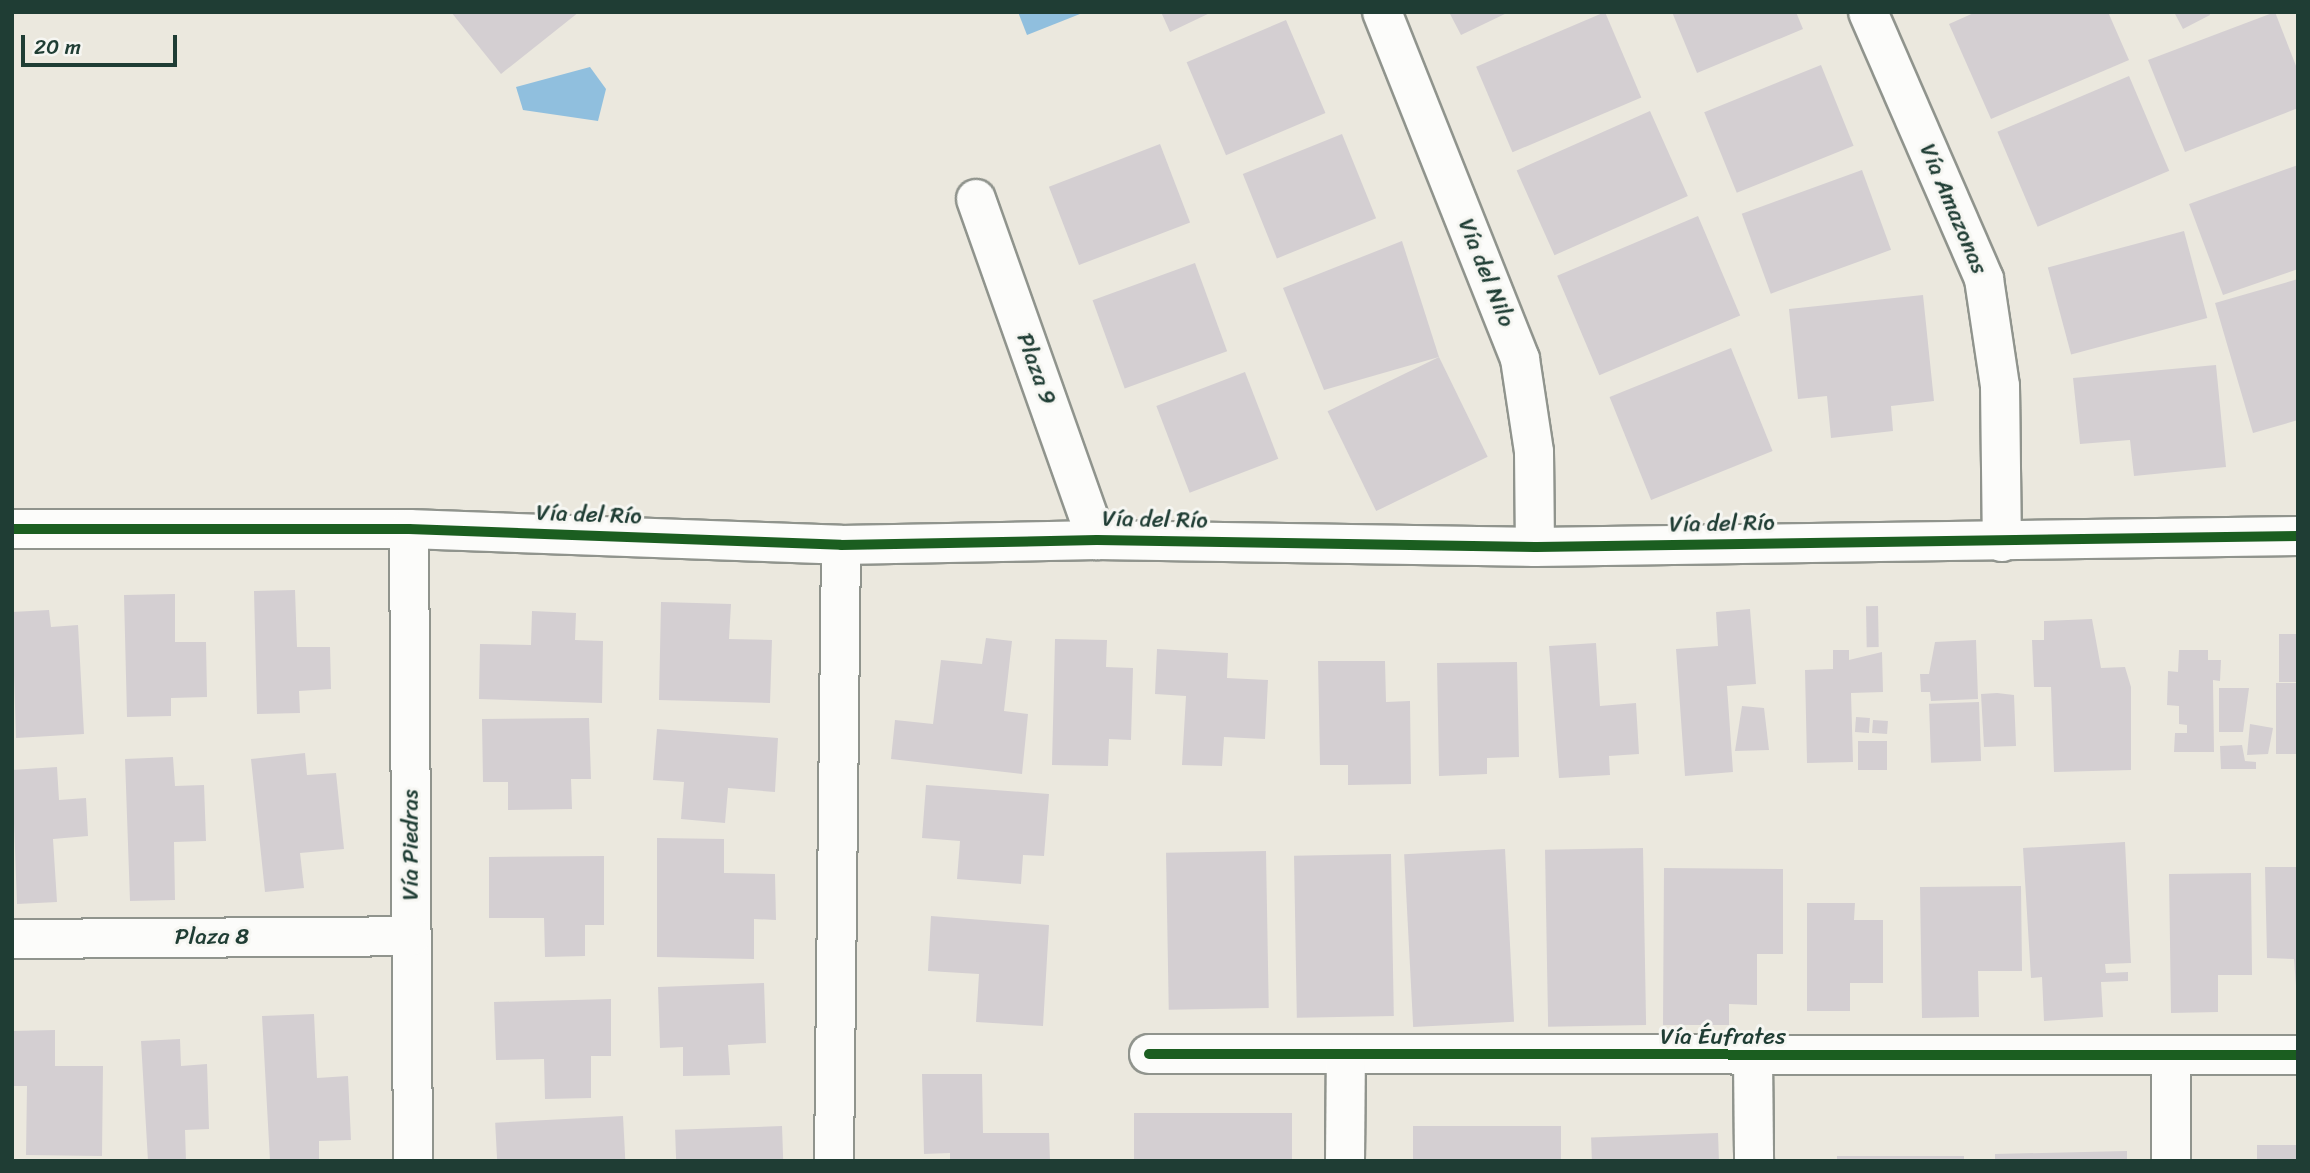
<!DOCTYPE html>
<meta charset="utf-8">
<style>
body{margin:0}
#map{position:relative;width:2310px;height:1173px;overflow:hidden;background:#ebe8de;font-family:Sriracha,sans-serif}
div>[style]{position:absolute}
.water>*{inset:0;background:#90bfde}
.building>*{inset:0;background:#d4cfd2;transform-origin:0 0}
.roads{filter:drop-shadow(2px 0 #90948d) drop-shadow(-2px 0 #90948d) drop-shadow(0 2px #90948d) drop-shadow(0 -2px #90948d)}
.minor>*{height:38px;margin:-19px;padding:0 19px;transform-origin:19px;border-radius:19px;background:#fcfcfa}
.cycleway>*{height:10px;margin:-5px;padding:0 5px;transform-origin:5px;border-radius:5px;background:#1b5e20}
span{translate:-50% -50%;white-space:nowrap;text-align:center;line-height:1.15;-webkit-text-stroke:6px #f6f6f2;paint-order:stroke}
.street-label{font-size:23px;color:#1f3d34}
.frame{position:absolute;inset:0;border:14px solid #1f3d34;pointer-events:none}
.scale{position:absolute;left:21px;top:35px;width:156px;height:32px;box-sizing:border-box;border:4px solid #1f3d34;border-top:0;padding-left:9px;font-size:21px;line-height:24px;white-space:nowrap;color:#1f3d34;-webkit-text-stroke:5px #f6f6f2;paint-order:stroke}
</style>
<div id="map">
<div class="water">
<i style="clip-path:polygon(1018px 12px,1085px 12px,1027px 35px)"></i>
<i style="clip-path:polygon(590px 67px,606px 89px,598px 121px,523px 110px,516px 87px)"></i>
</div>
<div class="building">
<i style="clip-path:polygon(451px 12px,579px 12px,501px 74px)"></i>
<i style="clip-path:polygon(1161px 12px,1212px 12px,1170px 32px)"></i>
<i style="clip-path:polygon(1449px 12px,1509px 12px,1461px 35px)"></i>
<i style="left:1605px;top:12px;width:93px;height:140px;rotate:67deg"></i>
<i style="clip-path:polygon(1672px 12px,1796px 12px,1803px 29px,1697px 73px)"></i>
<i style="clip-path:polygon(1976px 12px,2108px 12px,2129px 60px,1991px 119px,1949px 24px)"></i>
<i style="clip-path:polygon(2174px 12px,2209px 12px,2210px 15px,2183px 29px)"></i>
<i style="clip-path:polygon(2275px 12px,2298px 71px,2298px 108px,2185px 152px,2148px 60px)"></i>
<i style="left:1286px;top:20px;width:101px;height:108px;rotate:67deg"></i>
<i style="left:1821px;top:65px;width:87px;height:126px;rotate:68deg"></i>
<i style="left:2129px;top:76px;width:103px;height:143px;rotate:67deg"></i>
<i style="left:1650px;top:111px;width:93px;height:146px;rotate:66deg"></i>
<i style="left:1342px;top:134px;width:91px;height:107px;rotate:68deg"></i>
<i style="left:1160px;top:144px;width:84px;height:119px;rotate:69deg"></i>
<i style="clip-path:polygon(2298px 165px,2298px 269px,2223px 295px,2189px 204px)"></i>
<i style="left:1862px;top:170px;width:85px;height:128px;rotate:70deg"></i>
<i style="left:1698px;top:216px;width:108px;height:153px;rotate:67deg"></i>
<i style="left:2184px;top:231px;width:90px;height:141px;rotate:75deg"></i>
<i style="clip-path:polygon(1402px 241px,1439px 357px,1324px 390px,1283px 288px)"></i>
<i style="left:1195px;top:263px;width:94px;height:109px;rotate:70deg"></i>
<i style="clip-path:polygon(2298px 279px,2298px 420px,2253px 433px,2215px 303px)"></i>
<i style="clip-path:polygon(1923px 295px,1934px 401px,1891px 406px,1893px 431px,1831px 438px,1827px 396px,1798px 399px,1789px 309px)"></i>
<i style="left:1731px;top:348px;width:111px;height:131px;rotate:68deg"></i>
<i style="left:1439px;top:357px;width:111px;height:124px;rotate:64deg"></i>
<i style="clip-path:polygon(2216px 365px,2226px 467px,2134px 476px,2130px 440px,2080px 444px,2073px 378px)"></i>
<i style="left:1245px;top:372px;width:93px;height:95px;rotate:69deg"></i>
<i style="clip-path:polygon(295px 590px,297px 647px,330px 647px,331px 689px,299px 691px,300px 713px,257px 714px,254px 591px)"></i>
<i style="clip-path:polygon(175px 594px,175px 642px,206px 642px,207px 697px,171px 698px,171px 716px,127px 717px,124px 595px)"></i>
<i style="clip-path:polygon(661px 602px,731px 604px,729px 639px,772px 640px,770px 703px,659px 700px)"></i>
<i style="left:1878px;top:606px;width:41px;height:12px;rotate:89deg"></i>
<i style="clip-path:polygon(1750px 609px,1756px 684px,1727px 686px,1733px 772px,1685px 776px,1676px 649px,1718px 646px,1716px 612px)"></i>
<i style="clip-path:polygon(49px 610px,51px 627px,78px 625px,84px 734px,16px 738px,12px 612px)"></i>
<i style="clip-path:polygon(532px 611px,576px 613px,575px 640px,603px 641px,602px 703px,479px 699px,480px 644px,531px 645px)"></i>
<i style="clip-path:polygon(2092px 619px,2101px 668px,2125px 667px,2131px 687px,2131px 770px,2054px 772px,2051px 687px,2034px 687px,2032px 640px,2044px 640px,2044px 621px)"></i>
<i style="left:2279px;top:634px;width:19px;height:48px"></i>
<i style="clip-path:polygon(986px 638px,1012px 641px,1004px 711px,1028px 714px,1022px 774px,891px 759px,895px 720px,933px 724px,941px 660px,982px 664px)"></i>
<i style="clip-path:polygon(1055px 639px,1107px 640px,1106px 667px,1133px 668px,1131px 740px,1109px 739px,1108px 766px,1052px 765px)"></i>
<i style="clip-path:polygon(1976px 640px,1978px 699px,1931px 701px,1930px 692px,1921px 692px,1920px 674px,1929px 674px,1935px 642px)"></i>
<i style="clip-path:polygon(1596px 643px,1600px 706px,1636px 703px,1639px 754px,1609px 756px,1610px 775px,1559px 778px,1549px 646px)"></i>
<i style="clip-path:polygon(1157px 649px,1228px 653px,1227px 678px,1268px 680px,1265px 739px,1224px 737px,1222px 766px,1182px 765px,1186px 696px,1155px 694px)"></i>
<i style="clip-path:polygon(1833px 650px,1849px 650px,1849px 660px,1882px 652px,1883px 692px,1851px 693px,1853px 762px,1807px 763px,1805px 670px,1833px 669px)"></i>
<i style="clip-path:polygon(2179px 650px,2208px 650px,2208px 660px,2221px 660px,2220px 681px,2213px 680px,2214px 752px,2174px 752px,2175px 733px,2187px 733px,2187px 725px,2179px 724px,2179px 706px,2167px 705px,2168px 671px,2178px 672px)"></i>
<i style="clip-path:polygon(1318px 661px,1385px 661px,1386px 702px,1410px 701px,1411px 784px,1348px 785px,1348px 765px,1320px 765px)"></i>
<i style="clip-path:polygon(1517px 662px,1519px 757px,1487px 758px,1487px 774px,1439px 776px,1437px 663px)"></i>
<i style="left:2276px;top:683px;width:22px;height:71px"></i>
<i style="clip-path:polygon(2219px 688px,2249px 688px,2243px 732px,2219px 732px)"></i>
<i style="clip-path:polygon(1997px 693px,2014px 695px,2016px 746px,1984px 747px,1981px 694px)"></i>
<i style="left:1979px;top:702px;width:59px;height:50px;rotate:88deg"></i>
<i style="clip-path:polygon(1742px 706px,1764px 708px,1769px 750px,1735px 751px)"></i>
<i style="left:1856px;top:717px;width:14px;height:15px;rotate:4deg"></i>
<i style="clip-path:polygon(589px 718px,591px 779px,571px 779px,572px 809px,508px 810px,508px 782px,483px 782px,482px 719px)"></i>
<i style="left:1873px;top:720px;width:15px;height:13px;rotate:4deg"></i>
<i style="clip-path:polygon(2250px 724px,2273px 728px,2268px 754px,2247px 755px)"></i>
<i style="clip-path:polygon(657px 729px,778px 738px,775px 792px,728px 788px,725px 823px,681px 819px,684px 782px,653px 780px)"></i>
<i style="left:1858px;top:741px;width:29px;height:29px"></i>
<i style="clip-path:polygon(2242px 745px,2245px 761px,2256px 762px,2256px 769px,2221px 769px,2220px 746px)"></i>
<i style="clip-path:polygon(305px 753px,307px 775px,336px 773px,344px 849px,300px 853px,304px 888px,265px 892px,251px 759px)"></i>
<i style="clip-path:polygon(173px 757px,175px 786px,204px 785px,206px 841px,174px 842px,175px 900px,130px 901px,125px 759px)"></i>
<i style="clip-path:polygon(57px 767px,59px 800px,86px 798px,88px 836px,53px 839px,57px 902px,17px 904px,12px 770px)"></i>
<i style="clip-path:polygon(926px 785px,1049px 794px,1044px 856px,1023px 855px,1021px 884px,957px 879px,960px 841px,922px 838px)"></i>
<i style="clip-path:polygon(657px 838px,724px 839px,724px 873px,775px 874px,776px 920px,754px 919px,754px 959px,657px 957px)"></i>
<i style="clip-path:polygon(2125px 842px,2131px 963px,2105px 964px,2106px 973px,2128px 972px,2128px 981px,2101px 982px,2103px 1017px,2044px 1021px,2042px 977px,2031px 978px,2023px 848px)"></i>
<i style="left:1643px;top:848px;width:177px;height:98px;rotate:89deg"></i>
<i style="left:1505px;top:849px;width:173px;height:101px;rotate:87deg"></i>
<i style="left:1266px;top:851px;width:157px;height:100px;rotate:89deg"></i>
<i style="left:1391px;top:854px;width:162px;height:97px;rotate:89deg"></i>
<i style="clip-path:polygon(604px 856px,604px 925px,585px 925px,585px 956px,545px 957px,544px 918px,489px 918px,489px 857px)"></i>
<i style="clip-path:polygon(2265px 867px,2296px 867px,2298px 1012px,2294px 959px,2267px 958px)"></i>
<i style="clip-path:polygon(1664px 868px,1783px 869px,1783px 954px,1757px 954px,1757px 1005px,1729px 1004px,1729px 1025px,1663px 1025px)"></i>
<i style="clip-path:polygon(2251px 873px,2252px 975px,2218px 975px,2218px 1012px,2171px 1013px,2169px 874px)"></i>
<i style="clip-path:polygon(2021px 886px,2022px 971px,1978px 971px,1979px 1017px,1922px 1018px,1920px 887px)"></i>
<i style="clip-path:polygon(1807px 903px,1855px 903px,1854px 920px,1883px 920px,1883px 983px,1850px 983px,1850px 1011px,1807px 1011px)"></i>
<i style="clip-path:polygon(931px 916px,1049px 925px,1043px 1026px,976px 1022px,979px 974px,928px 971px)"></i>
<i style="clip-path:polygon(764px 983px,766px 1043px,728px 1045px,730px 1075px,683px 1076px,683px 1047px,660px 1048px,658px 987px)"></i>
<i style="clip-path:polygon(611px 999px,611px 1056px,591px 1056px,591px 1098px,545px 1099px,544px 1059px,496px 1060px,494px 1002px)"></i>
<i style="clip-path:polygon(314px 1014px,317px 1078px,348px 1076px,351px 1140px,319px 1141px,319px 1159px,270px 1161px,262px 1016px)"></i>
<i style="clip-path:polygon(55px 1030px,55px 1066px,103px 1066px,102px 1156px,26px 1155px,27px 1086px,12px 1086px,12px 1031px)"></i>
<i style="clip-path:polygon(180px 1039px,181px 1066px,207px 1064px,209px 1129px,185px 1130px,186px 1161px,148px 1161px,141px 1041px)"></i>
<i style="clip-path:polygon(922px 1074px,982px 1074px,983px 1133px,1049px 1133px,1050px 1161px,950px 1161px,950px 1153px,924px 1154px)"></i>
<i style="left:1292px;top:1113px;width:48px;height:158px;rotate:90deg"></i>
<i style="left:623px;top:1116px;width:45px;height:128px;rotate:87deg"></i>
<i style="left:782px;top:1126px;width:35px;height:107px;rotate:88deg"></i>
<i style="left:1413px;top:1126px;width:148px;height:35px"></i>
<i style="left:1718px;top:1133px;width:28px;height:127px;rotate:88deg"></i>
<i style="left:2298px;top:1145px;width:16px;height:41px;rotate:90deg"></i>
<i style="clip-path:polygon(2127px 1151px,2127px 1161px,1995px 1161px,1995px 1154px)"></i>
<i style="left:1837px;top:1156px;width:127px;height:5px"></i>
</div>
<div class="roads">
<div class="minor">
<i style="left:1382px;top:12px;width:373px;rotate:68.3deg"></i>
<i style="left:1520px;top:359px;width:94px;rotate:81.4deg"></i>
<i style="left:1534px;top:452px;width:95px;rotate:89.4deg"></i>
<i style="left:1868px;top:12px;width:291px;rotate:66.5deg"></i>
<i style="left:1984px;top:279px;width:108px;rotate:81.5deg"></i>
<i style="left:2000px;top:386px;width:156px;rotate:89.3deg"></i>
<i style="left:976px;top:199px;width:362px;rotate:70.5deg"></i>
<i style="left:12px;top:529px;width:397px"></i>
<i style="left:409px;top:529px;width:432px;rotate:2.1deg"></i>
<i style="left:841px;top:545px;width:256px;rotate:-1.1deg"></i>
<i style="left:1097px;top:540px;width:438px;rotate:0.9deg"></i>
<i style="left:1535px;top:547px;width:763px;rotate:-0.83deg"></i>
<i style="left:409px;top:529px;width:632px;rotate:89.64deg"></i>
<i style="left:12px;top:939px;width:399px;rotate:-0.4deg"></i>
<i style="left:1149px;top:1054px;width:1149px;rotate:0.05deg"></i>
<i style="left:1753px;top:1059px;width:102px;rotate:89.4deg"></i>
<i style="left:834px;top:1161px;width:616px;rotate:-89.35deg"></i>
<i style="left:1345px;top:1161px;width:106px;rotate:-89.5deg"></i>
<i style="left:2171px;top:1161px;width:104px;rotate:-90deg"></i>
</div>
</div>
<div class="cycleway">
<i style="left:12px;top:529px;width:397px"></i>
<i style="left:409px;top:529px;width:432px;rotate:2.1deg"></i>
<i style="left:841px;top:545px;width:256px;rotate:-1.1deg"></i>
<i style="left:1097px;top:540px;width:438px;rotate:0.9deg"></i>
<i style="left:1535px;top:547px;width:763px;rotate:-0.83deg"></i>
<i style="left:1149px;top:1054px;width:1149px;rotate:0.05deg"></i>
</div>
<div class="street-label">
<span style="left:1953px;top:209px;rotate:67deg">Vía Amazonas</span>
<span style="left:1486px;top:273px;rotate:68deg">Vía del Nilo</span>
<span style="left:1036px;top:369px;rotate:70deg">Plaza 9</span>
<span style="left:589px;top:515px;rotate:2deg">Vía del Río</span>
<span style="left:1155px;top:520px;rotate:1deg">Vía del Río</span>
<span style="left:1722px;top:524px;rotate:-1deg">Vía del Río</span>
<span style="left:411px;top:845px;rotate:-90deg">Vía Piedras</span>
<span style="left:212px;top:937px">Plaza 8</span>
<span style="left:1723px;top:1037px">Vía Éufrates</span>
</div>
<div class="frame"></div>
<div class="scale">20 m</div>
</div>
